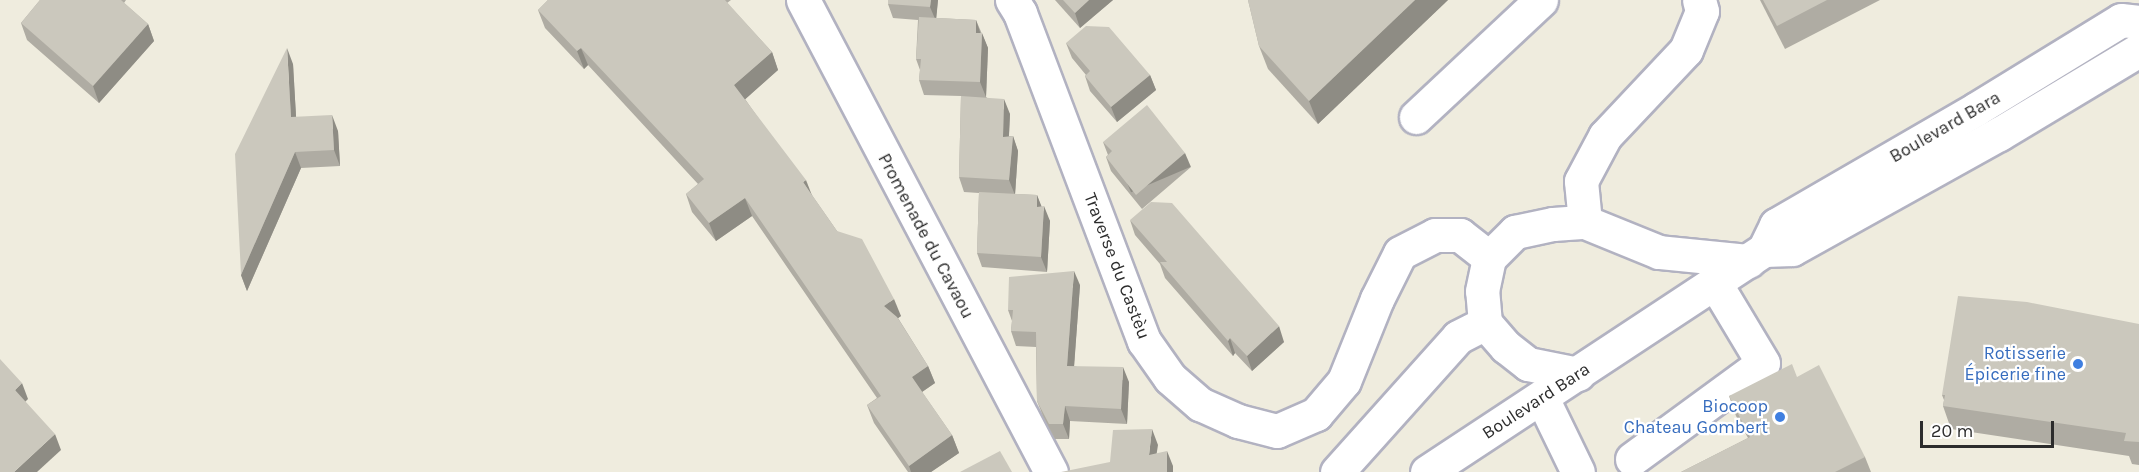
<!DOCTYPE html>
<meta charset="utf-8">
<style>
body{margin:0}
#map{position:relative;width:2139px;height:472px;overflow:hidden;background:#efecde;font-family:Karla,sans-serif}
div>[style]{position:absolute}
.roads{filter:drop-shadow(2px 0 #b2b2c1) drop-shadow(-2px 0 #b2b2c1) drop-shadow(0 2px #b2b2c1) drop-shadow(0 -2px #b2b2c1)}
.minor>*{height:33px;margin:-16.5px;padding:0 16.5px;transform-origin:16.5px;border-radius:16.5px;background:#fff}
.wall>*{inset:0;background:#afaca3}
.shaded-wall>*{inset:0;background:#8e8c84;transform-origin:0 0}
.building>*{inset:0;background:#cbc8bd}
.dots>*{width:16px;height:16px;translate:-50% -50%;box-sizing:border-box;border:3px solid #fff;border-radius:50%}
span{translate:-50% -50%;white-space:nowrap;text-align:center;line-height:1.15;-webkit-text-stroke:4.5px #fff;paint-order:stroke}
.street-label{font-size:18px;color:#2c2c2c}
.shop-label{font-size:18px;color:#366cbe}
.right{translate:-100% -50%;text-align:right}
.scale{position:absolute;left:1920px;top:421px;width:134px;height:27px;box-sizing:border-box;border:3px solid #2c2c2c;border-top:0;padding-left:8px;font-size:18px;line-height:21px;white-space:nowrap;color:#2c2c2c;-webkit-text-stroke:4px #fff;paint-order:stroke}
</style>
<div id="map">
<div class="roads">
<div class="minor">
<i style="left:803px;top:0;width:533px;rotate:62.28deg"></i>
<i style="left:1012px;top:0;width:15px;rotate:58deg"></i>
<i style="left:1020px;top:13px;width:351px;rotate:69.3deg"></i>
<i style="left:1144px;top:341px;width:45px;rotate:54.9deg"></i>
<i style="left:1170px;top:378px;width:40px;rotate:41deg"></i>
<i style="left:1200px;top:404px;width:42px;rotate:24.1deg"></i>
<i style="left:1238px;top:421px;width:40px;rotate:14.4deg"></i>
<i style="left:1277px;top:431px;width:43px;rotate:-23.6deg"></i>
<i style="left:1316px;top:414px;width:43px;rotate:-49.7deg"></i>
<i style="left:1344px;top:381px;width:88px;rotate:-68.1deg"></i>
<i style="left:1377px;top:299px;width:51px;rotate:-63.4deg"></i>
<i style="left:1400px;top:253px;width:39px;rotate:-27deg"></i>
<i style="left:1435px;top:235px;width:25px"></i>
<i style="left:1460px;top:235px;width:37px;rotate:38deg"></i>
<i style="left:1416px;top:117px;width:171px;rotate:-43.1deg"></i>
<i style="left:1585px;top:222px;width:41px;rotate:-95.6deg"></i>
<i style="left:1581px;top:181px;width:51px;rotate:-61.9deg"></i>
<i style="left:1605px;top:136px;width:118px;rotate:-46.7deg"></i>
<i style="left:1686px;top:50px;width:42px;rotate:-67.7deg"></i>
<i style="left:1702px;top:11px;width:11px;rotate:-105deg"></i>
<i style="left:1764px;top:250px;width:28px;rotate:-64deg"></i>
<i style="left:1776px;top:225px;width:231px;rotate:-30.1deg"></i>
<i style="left:1976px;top:109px;width:170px;rotate:-31.5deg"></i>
<i style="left:2121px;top:20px;width:18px;rotate:6deg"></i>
<i style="left:1578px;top:374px;width:51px;rotate:-168.7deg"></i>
<i style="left:1528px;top:364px;width:28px;rotate:-142deg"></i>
<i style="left:1506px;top:347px;width:32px;rotate:-131deg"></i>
<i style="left:1485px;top:323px;width:32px;rotate:-95deg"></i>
<i style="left:1482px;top:291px;width:34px;rotate:-78deg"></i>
<i style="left:1489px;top:258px;width:37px;rotate:-45deg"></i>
<i style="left:1515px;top:232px;width:39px;rotate:-12deg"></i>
<i style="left:1553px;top:224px;width:32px;rotate:-4deg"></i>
<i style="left:1585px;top:222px;width:80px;rotate:22.1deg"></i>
<i style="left:1659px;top:252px;width:90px;rotate:5.7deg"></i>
<i style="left:1542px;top:398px;width:82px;rotate:64.1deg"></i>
<i style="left:1632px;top:459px;width:162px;rotate:-36.2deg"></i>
<i style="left:1763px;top:363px;width:93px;rotate:-121deg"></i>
<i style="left:1337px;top:472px;width:181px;rotate:-48.1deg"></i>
<i style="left:1458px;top:337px;width:30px;rotate:-27deg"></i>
<i style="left:1427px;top:472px;width:404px;rotate:-33.4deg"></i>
<i style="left:1764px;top:250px;width:28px;rotate:-2deg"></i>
<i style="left:1792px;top:249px;width:237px;rotate:-29.1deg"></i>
<i style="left:1999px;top:134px;width:163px;rotate:-31deg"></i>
</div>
</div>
<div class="wall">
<i style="clip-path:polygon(40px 0,126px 0,124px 3px,148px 24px,154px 41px,99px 103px,27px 40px,21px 23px)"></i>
<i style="clip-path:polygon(548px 0,731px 0,727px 3px,772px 52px,778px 70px,745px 99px,837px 231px,901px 316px,898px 318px,928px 366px,935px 383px,922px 392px,952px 435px,959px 453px,931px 472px,908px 472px,874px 423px,867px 405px,877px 398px,752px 216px,716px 241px,692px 212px,686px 194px,698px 184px,588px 65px,584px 69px,545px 28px,538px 10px)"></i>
<i style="clip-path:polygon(888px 0,938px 0,936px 18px,976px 20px,988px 48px,986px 97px,1010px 114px,1009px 136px,1013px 136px,1018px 151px,1015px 194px,1037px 195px,1041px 207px,1050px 221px,1047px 272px,982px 267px,977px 253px,979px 193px,964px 192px,959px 177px,961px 96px,924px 95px,919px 80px,920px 70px,916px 59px,918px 20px,893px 18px,888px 4px)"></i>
<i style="clip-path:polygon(1055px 0,1113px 0,1080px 28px)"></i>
<i style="clip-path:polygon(1248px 0,1448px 0,1318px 124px,1268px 69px,1259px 46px)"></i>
<i style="clip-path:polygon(1760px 0,1880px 0,1785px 49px)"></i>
<i style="clip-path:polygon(1066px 43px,1150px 75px,1156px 90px,1117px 122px,1090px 91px,1085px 76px,1086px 75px,1072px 58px)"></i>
<i style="clip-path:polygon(293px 64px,296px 117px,338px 131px,340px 166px,301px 168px,247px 291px,241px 275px)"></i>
<i style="clip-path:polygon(1103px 142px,1191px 167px,1142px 209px,1111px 171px,1106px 157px,1108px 155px)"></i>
<i style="clip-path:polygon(1130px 220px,1284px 342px,1252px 371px,1235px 353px,1233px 356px,1165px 278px,1160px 264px,1135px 235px)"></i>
<i style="clip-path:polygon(1080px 285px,1074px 366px,1129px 382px,1127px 424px,1070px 421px,1069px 439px,1055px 439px,1043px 416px,1037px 401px,1036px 347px,1016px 346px,1011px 331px,1012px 321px,1008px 310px)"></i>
<i style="clip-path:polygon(2139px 324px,2139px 465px,2132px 464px,2129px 456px,1951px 429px,1943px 406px,1944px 400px,1942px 395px)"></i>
<i style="clip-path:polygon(1797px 377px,1865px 457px,1871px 472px,1681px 472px,1748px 438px,1736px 416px,1729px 396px)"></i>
</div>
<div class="shaded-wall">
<i style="clip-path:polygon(931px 0,938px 0,936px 21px,930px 7px)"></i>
<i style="clip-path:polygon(1089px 0,1113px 0,1080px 28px,1075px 13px)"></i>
<i style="clip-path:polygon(1415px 0,1448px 0,1318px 124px,1309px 101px)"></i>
<i style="clip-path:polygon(976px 20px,981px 35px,976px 33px)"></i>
<i style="clip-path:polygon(148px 24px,154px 41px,99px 103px,93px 86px)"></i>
<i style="clip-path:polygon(982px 33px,988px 48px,986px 97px,980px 82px)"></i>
<i style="clip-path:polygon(287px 48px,293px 64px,297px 133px,291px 117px)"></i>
<i style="clip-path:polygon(581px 48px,588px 65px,584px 69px,577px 51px)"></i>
<i style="clip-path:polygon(772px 52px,778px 70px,741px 103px,734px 85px)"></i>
<i style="clip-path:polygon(1150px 75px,1156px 90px,1117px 122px,1111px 107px)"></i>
<i style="clip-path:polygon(1004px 99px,1010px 114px,1008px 152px,1003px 137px)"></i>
<i style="clip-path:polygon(332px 115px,338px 131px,340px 166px,334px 150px)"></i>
<i style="clip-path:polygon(1013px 136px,1018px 151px,1015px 195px,1009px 180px)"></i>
<i style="clip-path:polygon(295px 152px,301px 168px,247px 291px,241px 275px)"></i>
<i style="left:1185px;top:153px;width:15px;height:65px;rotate:67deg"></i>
<i style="clip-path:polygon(806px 180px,813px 198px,803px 182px)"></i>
<i style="clip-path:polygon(1037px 195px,1043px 210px,1037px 207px)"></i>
<i style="clip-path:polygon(745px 198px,752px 216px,716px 241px,709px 223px)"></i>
<i style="clip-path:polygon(1044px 206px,1050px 221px,1047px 272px,1041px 257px)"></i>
<i style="clip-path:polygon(1074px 271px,1080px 285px,1073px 381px,1067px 366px)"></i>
<i style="clip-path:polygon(894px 299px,901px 316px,890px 324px,884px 306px)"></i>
<i style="clip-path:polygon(1279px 326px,1284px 342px,1252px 371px,1247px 356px)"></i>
<i style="clip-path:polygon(1230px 338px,1235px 353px,1233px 356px,1228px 341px)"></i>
<i style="clip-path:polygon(928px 366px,935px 383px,919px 394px,912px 377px)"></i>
<i style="clip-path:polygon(1123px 367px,1129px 382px,1127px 424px,1121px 409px)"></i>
<i style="clip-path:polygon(22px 383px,28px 399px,21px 406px,15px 390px)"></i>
<i style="clip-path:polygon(1065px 406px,1070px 421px,1069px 439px,1063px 424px)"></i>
<i style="clip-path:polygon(1152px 429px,1158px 445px,1154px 470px,1149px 455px)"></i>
<i style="clip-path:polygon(55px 434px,61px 450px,37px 472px,14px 472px)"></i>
<i style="clip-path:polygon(952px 435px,959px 453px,931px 472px,911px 472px,909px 466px)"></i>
<i style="clip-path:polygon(1167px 451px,1173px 466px,1173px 472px,1167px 472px)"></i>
</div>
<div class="building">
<i style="clip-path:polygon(40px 0,121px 0,148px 24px,93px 86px,21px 23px)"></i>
<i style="clip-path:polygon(548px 0,725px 0,772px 52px,734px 85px,806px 180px,803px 182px,837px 231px,862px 239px,894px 299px,884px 306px,897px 317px,928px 366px,912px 377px,952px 435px,909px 466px,867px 405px,881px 396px,745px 198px,709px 223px,686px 194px,704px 179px,581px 48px,577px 51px,538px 10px)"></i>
<i style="clip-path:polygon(888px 0,931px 0,930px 7px,888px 4px)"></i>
<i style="clip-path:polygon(1063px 0,1089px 0,1075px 13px)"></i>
<i style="clip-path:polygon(1248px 0,1415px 0,1309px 101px,1259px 46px)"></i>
<i style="clip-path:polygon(1763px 0,1827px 0,1777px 26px)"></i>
<i style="clip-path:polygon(919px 17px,976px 20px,976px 33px,982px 33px,980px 82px,919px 80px,921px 59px,916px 59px)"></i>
<i style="clip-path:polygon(1086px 26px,1109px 27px,1150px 75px,1111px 107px,1085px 76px,1090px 71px,1066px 43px)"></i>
<i style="clip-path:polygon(287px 48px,291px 117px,332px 115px,334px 150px,295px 152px,241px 275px,235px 154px)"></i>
<i style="clip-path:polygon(961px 96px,1004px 99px,1003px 137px,1013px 136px,1009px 180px,959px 177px)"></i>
<i style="clip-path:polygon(1147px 105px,1185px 153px,1136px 195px,1106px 157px,1112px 151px,1103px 142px)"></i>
<i style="clip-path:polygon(979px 192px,1037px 195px,1037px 207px,1044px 206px,1041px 257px,977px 253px)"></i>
<i style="clip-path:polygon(1151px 202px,1172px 203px,1279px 326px,1247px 356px,1230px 338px,1228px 341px,1160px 262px,1167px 262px,1130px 220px)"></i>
<i style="clip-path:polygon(1074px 271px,1067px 366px,1123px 367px,1121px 409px,1065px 406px,1063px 424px,1049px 424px,1037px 401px,1036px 332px,1011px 331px,1013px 310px,1008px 310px,1009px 277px)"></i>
<i style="clip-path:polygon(1958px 296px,2027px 302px,2139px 324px,2139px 442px,2124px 441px,2126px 433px,1943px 406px,1945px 395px,1942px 395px)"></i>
<i style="clip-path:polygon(0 359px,22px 383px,15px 390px,55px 434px,14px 472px,0 472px)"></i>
<i style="clip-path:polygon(1792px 364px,1797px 377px,1819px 365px,1865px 457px,1835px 472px,1681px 472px,1750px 437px,1729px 396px)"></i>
<i style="clip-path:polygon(1152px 429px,1149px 455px,1167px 451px,1167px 472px,1061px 472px,1110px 462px,1113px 430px)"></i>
<i style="clip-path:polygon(1000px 451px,1012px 472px,960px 472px)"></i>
</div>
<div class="dots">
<i style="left:2078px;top:364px;background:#3f7fe0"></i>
<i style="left:1780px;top:417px;background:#3f7fe0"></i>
</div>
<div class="street-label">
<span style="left:1945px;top:127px;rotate:-30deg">Boulevard Bara</span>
<span style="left:926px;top:236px;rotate:62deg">Promenade du Cavaou</span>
<span style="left:1117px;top:266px;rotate:69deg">Traverse du Castèu</span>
<span style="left:1536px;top:401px;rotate:-33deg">Boulevard Bara</span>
</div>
<div class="shop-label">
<span class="right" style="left:2066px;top:364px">Rotisserie<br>Épicerie fine</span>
<span class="right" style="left:1768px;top:417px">Biocoop<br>Chateau Gombert</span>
</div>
<div class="scale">20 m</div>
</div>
